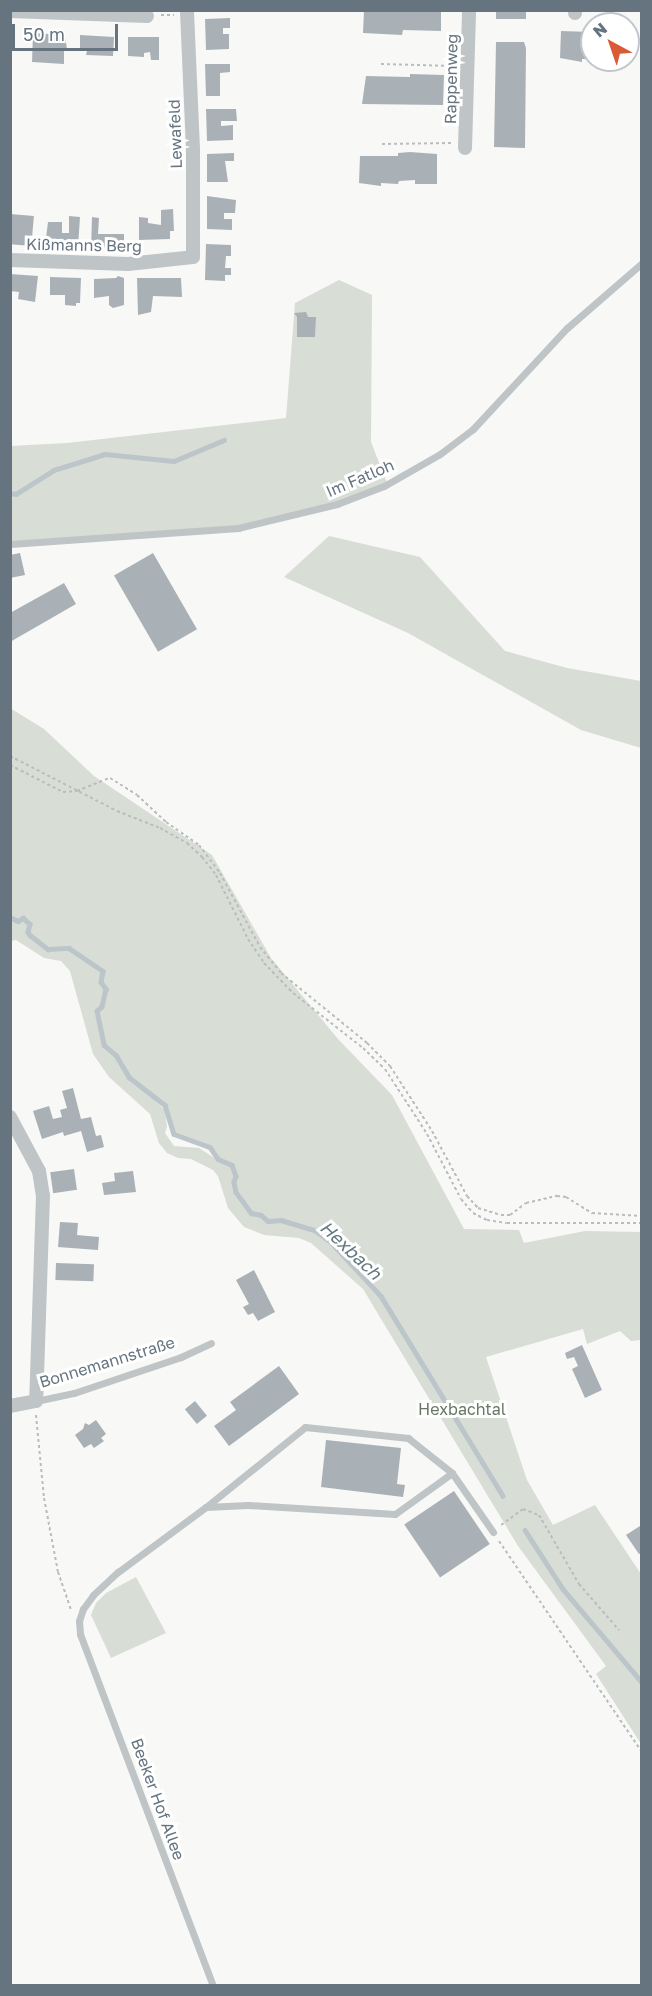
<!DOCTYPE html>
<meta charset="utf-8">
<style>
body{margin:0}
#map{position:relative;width:652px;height:1996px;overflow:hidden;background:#f8f8f6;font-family:"Golos Text",sans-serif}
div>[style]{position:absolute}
.green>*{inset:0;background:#d8ddd5}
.stream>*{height:4.5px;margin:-2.25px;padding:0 2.25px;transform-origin:2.25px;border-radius:2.25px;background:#bbc5ca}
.building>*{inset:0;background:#a9b1b6;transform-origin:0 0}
.path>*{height:2px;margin-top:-1px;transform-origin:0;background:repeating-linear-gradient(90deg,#babdbf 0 3px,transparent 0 6px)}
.service>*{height:7px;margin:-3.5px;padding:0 3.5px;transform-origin:3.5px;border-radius:3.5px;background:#bfc4c7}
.minor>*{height:14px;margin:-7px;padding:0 7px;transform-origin:7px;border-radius:7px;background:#bfc4c7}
span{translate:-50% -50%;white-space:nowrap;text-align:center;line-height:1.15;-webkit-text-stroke:6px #fff;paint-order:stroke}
.street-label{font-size:16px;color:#65747f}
.park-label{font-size:16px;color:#677764}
.water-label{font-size:18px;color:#657980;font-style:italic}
.frame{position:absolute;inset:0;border:12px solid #65747f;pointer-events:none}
.north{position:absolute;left:580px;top:12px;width:60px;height:60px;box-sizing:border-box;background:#fff;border:2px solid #c1c7cc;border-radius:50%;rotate:320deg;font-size:16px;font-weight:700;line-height:24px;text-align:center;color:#65747f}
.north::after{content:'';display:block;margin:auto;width:21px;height:27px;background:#d85b36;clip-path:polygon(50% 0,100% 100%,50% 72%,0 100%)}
.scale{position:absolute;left:12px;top:24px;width:106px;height:27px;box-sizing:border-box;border:3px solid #65747f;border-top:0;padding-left:8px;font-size:18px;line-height:21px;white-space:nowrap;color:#65747f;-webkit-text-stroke:4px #fff;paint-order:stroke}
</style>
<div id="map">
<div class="green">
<i style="clip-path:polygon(339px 280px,372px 295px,371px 442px,387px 483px,338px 503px,239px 527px,11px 543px,11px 446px,67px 443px,286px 418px,295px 303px)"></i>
<i style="clip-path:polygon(329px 536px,420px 557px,505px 651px,567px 668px,641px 681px,641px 748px,581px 730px,408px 633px,284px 577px)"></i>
<i style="clip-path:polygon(evenodd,10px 708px,44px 729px,94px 776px,212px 855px,271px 958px,338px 1039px,392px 1095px,464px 1229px,519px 1230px,524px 1243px,585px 1231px,641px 1232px,641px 1340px,631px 1341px,620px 1331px,587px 1344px,583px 1329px,486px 1357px,527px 1480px,553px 1525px,595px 1505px,641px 1574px,641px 1744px,596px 1674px,606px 1666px,518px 1546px,363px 1289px,311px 1243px,299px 1238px,264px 1235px,244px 1227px,228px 1208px,218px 1176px,213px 1170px,191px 1159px,178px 1158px,167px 1153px,159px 1143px,150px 1114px,109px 1077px,93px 1054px,70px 971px,61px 961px,44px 958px,16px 940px,11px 941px,10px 708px,125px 1073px,164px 1104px,175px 1136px,205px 1143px,216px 1159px,199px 1148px,174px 1146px,165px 1133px,167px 1127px,165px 1110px,142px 1087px,125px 1076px,125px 1073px)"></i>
<i style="clip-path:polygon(136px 1577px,166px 1633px,111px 1658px,91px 1615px,96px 1603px,106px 1593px)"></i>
</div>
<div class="stream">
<i style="left:10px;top:493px;width:6px;rotate:9deg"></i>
<i style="left:16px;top:494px;width:45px;rotate:-32.3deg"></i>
<i style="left:54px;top:470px;width:53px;rotate:-17.4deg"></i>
<i style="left:105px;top:454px;width:69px;rotate:5.8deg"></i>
<i style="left:174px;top:461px;width:54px;rotate:-22.8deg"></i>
<i style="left:10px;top:917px;width:9px;rotate:27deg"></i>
<i style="left:18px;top:921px;width:6px;rotate:-31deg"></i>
<i style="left:23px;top:918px;width:9px;rotate:41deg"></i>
<i style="left:30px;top:924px;width:8px;rotate:104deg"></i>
<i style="left:28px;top:932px;width:4px;rotate:56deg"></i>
<i style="left:30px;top:935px;width:23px;rotate:38deg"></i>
<i style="left:48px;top:949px;width:21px;rotate:-3deg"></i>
<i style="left:69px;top:948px;width:41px;rotate:34.1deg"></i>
<i style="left:103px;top:971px;width:11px;rotate:100deg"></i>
<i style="left:101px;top:982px;width:9px;rotate:54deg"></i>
<i style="left:106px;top:989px;width:18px;rotate:103deg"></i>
<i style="left:102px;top:1007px;width:6px;rotate:141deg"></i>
<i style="left:97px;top:1011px;width:35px;rotate:78deg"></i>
<i style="left:104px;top:1045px;width:16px;rotate:40deg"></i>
<i style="left:116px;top:1055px;width:26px;rotate:59deg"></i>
<i style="left:129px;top:1077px;width:46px;rotate:37.9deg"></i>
<i style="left:165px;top:1105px;width:30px;rotate:73deg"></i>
<i style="left:174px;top:1134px;width:38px;rotate:20deg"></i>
<i style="left:210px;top:1147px;width:14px;rotate:56deg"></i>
<i style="left:218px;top:1159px;width:15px;rotate:23deg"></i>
<i style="left:232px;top:1165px;width:12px;rotate:70deg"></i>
<i style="left:236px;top:1176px;width:6px;rotate:108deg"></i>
<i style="left:234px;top:1182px;width:10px;rotate:79deg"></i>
<i style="left:236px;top:1192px;width:26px;rotate:54deg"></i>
<i style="left:251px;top:1213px;width:10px;rotate:11deg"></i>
<i style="left:261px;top:1215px;width:9px;rotate:41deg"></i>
<i style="left:268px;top:1221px;width:13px;rotate:-4deg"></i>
<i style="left:281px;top:1220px;width:37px;rotate:17deg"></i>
<i style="left:316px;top:1231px;width:19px;rotate:36deg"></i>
<i style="left:331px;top:1242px;width:74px;rotate:47.2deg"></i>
<i style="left:381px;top:1296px;width:234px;rotate:58.6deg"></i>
<i style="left:525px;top:1530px;width:70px;rotate:57.2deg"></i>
<i style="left:563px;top:1589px;width:122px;rotate:49.7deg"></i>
</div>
<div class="building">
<i style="clip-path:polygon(364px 10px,441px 10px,441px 31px,403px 30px,402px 35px,363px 33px)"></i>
<i style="left:496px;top:10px;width:30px;height:9px"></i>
<i style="clip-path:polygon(230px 18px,230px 28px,223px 28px,223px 34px,229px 34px,229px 49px,206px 50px,205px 19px)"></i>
<i style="clip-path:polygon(561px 31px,592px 32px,592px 62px,588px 62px,588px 59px,582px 59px,582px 62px,560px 58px)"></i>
<i style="clip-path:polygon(33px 33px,65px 35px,67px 49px,64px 49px,64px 64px,32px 62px)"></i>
<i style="clip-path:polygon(80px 35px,114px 37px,113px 56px,86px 55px,87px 51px,80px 51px)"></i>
<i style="clip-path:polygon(128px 37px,159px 37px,159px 60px,151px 60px,150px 52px,144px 53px,144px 57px,128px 56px)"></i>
<i style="clip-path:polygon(496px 42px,524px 42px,526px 48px,525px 148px,494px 147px)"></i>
<i style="clip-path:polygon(205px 64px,230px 64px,230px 72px,220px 73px,220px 96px,206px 96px)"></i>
<i style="clip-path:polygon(410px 74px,444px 75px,443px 105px,362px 104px,366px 76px,410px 77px)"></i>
<i style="clip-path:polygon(206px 109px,236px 109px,237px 121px,221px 121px,221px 126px,233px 125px,233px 140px,207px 141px)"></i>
<i style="clip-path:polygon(410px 152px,437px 154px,437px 184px,415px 184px,415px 180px,399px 181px,398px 184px,381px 183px,381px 186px,359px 183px,360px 156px,398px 156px,398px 153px)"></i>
<i style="clip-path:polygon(234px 153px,234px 161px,225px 161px,228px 182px,207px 182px,207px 154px)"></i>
<i style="clip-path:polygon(207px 196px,236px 200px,235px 213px,224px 213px,224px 219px,232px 219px,232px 230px,207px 229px)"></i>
<i style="clip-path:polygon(173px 209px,174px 231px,170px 231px,170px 239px,139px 240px,139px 217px,148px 218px,148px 223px,161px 225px,161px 210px)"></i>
<i style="left:10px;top:214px;width:24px;height:30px;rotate:5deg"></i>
<i style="clip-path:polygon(69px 216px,80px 217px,78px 247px,45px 246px,48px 222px,62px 222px,62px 233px,69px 233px)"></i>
<i style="clip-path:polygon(92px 217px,99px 218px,98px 234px,124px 234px,124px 247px,91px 248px)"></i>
<i style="clip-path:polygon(206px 244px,231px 245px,231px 256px,226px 256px,225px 268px,231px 268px,231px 275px,225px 275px,225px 281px,205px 280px)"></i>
<i style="clip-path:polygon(10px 274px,38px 276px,35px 302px,18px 299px,19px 292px,10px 291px)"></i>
<i style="clip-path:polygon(118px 276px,124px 278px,124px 305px,113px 308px,109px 305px,109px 296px,94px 298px,94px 279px,116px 278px)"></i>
<i style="clip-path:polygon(50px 277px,81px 278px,80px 303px,76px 303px,76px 306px,65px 305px,65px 295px,50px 295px)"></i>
<i style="clip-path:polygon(137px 278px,181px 278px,182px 297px,153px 296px,151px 312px,138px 315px)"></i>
<i style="clip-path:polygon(306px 312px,308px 317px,316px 317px,315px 337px,297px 337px,297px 317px,294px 313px)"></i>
<i style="clip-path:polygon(20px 553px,25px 575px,10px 578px,10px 555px)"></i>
<i style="left:153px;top:553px;width:88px;height:45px;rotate:60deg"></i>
<i style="clip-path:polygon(64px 583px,76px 604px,10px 642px,10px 613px)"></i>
<i style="clip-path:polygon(73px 1088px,81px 1119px,91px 1117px,96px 1136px,101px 1135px,104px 1147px,87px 1152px,81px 1131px,64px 1136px,63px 1132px,42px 1139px,33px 1111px,49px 1106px,53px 1119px,62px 1117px,60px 1110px,67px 1108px,62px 1091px)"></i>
<i style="left:74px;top:1169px;width:21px;height:24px;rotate:82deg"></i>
<i style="clip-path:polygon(133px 1171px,136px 1192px,104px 1195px,102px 1183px,115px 1181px,114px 1173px)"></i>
<i style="clip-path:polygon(60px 1222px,78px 1223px,77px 1235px,99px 1237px,98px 1250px,58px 1247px)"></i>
<i style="left:56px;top:1263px;width:38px;height:17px;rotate:2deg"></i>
<i style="clip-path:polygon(254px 1270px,275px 1312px,258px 1321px,253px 1313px,248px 1315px,243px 1307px,249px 1304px,236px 1280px)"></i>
<i style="clip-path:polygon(582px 1345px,602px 1390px,585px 1398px,572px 1369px,578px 1366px,574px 1357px,567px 1359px,565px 1353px)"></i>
<i style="clip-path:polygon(279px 1366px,299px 1394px,229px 1446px,214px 1426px,236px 1410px,230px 1402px)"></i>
<i style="left:195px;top:1401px;width:19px;height:13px;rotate:51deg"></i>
<i style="clip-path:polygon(96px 1420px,106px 1434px,101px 1438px,104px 1441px,94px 1448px,91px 1444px,84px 1448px,75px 1435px,83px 1429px,85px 1423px,89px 1425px)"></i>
<i style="clip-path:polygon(326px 1440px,401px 1448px,397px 1484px,405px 1485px,403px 1497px,321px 1487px)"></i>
<i style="left:454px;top:1491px;width:64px;height:60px;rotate:56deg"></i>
<i style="clip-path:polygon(640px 1526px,642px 1553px,639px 1554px,626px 1535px)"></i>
</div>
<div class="path">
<i style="left:161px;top:15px;width:13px"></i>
<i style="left:381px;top:64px;width:72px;rotate:1.6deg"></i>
<i style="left:382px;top:144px;width:69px;rotate:-0.8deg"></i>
<i style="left:10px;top:756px;width:120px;rotate:27.2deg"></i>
<i style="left:117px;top:811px;width:46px;rotate:21.6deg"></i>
<i style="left:160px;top:828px;width:31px;rotate:29deg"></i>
<i style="left:187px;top:843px;width:21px;rotate:43deg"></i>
<i style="left:202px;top:857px;width:23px;rotate:52deg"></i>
<i style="left:216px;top:875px;width:72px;rotate:63.4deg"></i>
<i style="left:248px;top:939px;width:29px;rotate:56deg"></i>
<i style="left:264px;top:963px;width:42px;rotate:46deg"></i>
<i style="left:293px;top:993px;width:89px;rotate:38.2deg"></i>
<i style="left:363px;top:1048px;width:30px;rotate:44deg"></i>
<i style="left:385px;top:1069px;width:77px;rotate:57.1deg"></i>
<i style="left:427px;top:1134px;width:73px;rotate:62.4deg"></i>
<i style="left:461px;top:1199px;width:18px;rotate:49deg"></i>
<i style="left:473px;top:1213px;width:16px;rotate:27deg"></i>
<i style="left:487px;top:1220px;width:20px;rotate:9deg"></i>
<i style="left:507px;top:1223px;width:135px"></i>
<i style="left:10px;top:765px;width:59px;rotate:27deg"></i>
<i style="left:63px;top:792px;width:14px;rotate:-4deg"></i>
<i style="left:77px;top:791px;width:35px;rotate:-22deg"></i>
<i style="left:110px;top:778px;width:32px;rotate:32deg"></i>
<i style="left:137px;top:795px;width:40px;rotate:43deg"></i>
<i style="left:166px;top:822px;width:40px;rotate:34.9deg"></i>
<i style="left:199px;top:845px;width:35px;rotate:53deg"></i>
<i style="left:220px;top:873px;width:84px;rotate:61.6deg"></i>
<i style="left:260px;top:947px;width:33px;rotate:51deg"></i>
<i style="left:281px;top:973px;width:111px;rotate:39.1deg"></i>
<i style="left:367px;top:1043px;width:33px;rotate:45deg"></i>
<i style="left:390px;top:1066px;width:77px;rotate:57.1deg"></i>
<i style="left:432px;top:1131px;width:74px;rotate:61.7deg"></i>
<i style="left:467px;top:1196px;width:16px;rotate:47deg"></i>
<i style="left:478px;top:1208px;width:24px;rotate:17deg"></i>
<i style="left:501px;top:1215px;width:9px"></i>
<i style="left:510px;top:1215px;width:20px;rotate:-37deg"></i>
<i style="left:526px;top:1203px;width:32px;rotate:-13deg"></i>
<i style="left:557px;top:1196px;width:9px;rotate:6deg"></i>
<i style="left:566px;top:1197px;width:31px;rotate:32deg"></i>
<i style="left:592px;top:1213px;width:50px;rotate:3.4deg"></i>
<i style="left:36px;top:1415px;width:83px;rotate:84.5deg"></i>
<i style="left:44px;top:1498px;width:75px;rotate:79.3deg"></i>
<i style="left:58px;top:1572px;width:39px;rotate:71deg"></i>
<i style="left:501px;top:1525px;width:27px;rotate:-36deg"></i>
<i style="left:523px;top:1509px;width:17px;rotate:21deg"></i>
<i style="left:539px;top:1515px;width:80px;rotate:59.9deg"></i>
<i style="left:579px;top:1584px;width:61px;rotate:49deg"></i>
<i style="left:499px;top:1541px;width:255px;rotate:55.9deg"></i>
</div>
<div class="service">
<i style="left:10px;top:544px;width:229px;rotate:-4deg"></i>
<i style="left:238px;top:528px;width:102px;rotate:-13.6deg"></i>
<i style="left:337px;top:504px;width:50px;rotate:-21deg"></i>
<i style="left:384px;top:486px;width:64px;rotate:-29.7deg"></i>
<i style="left:440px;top:454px;width:41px;rotate:-37.1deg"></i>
<i style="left:473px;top:429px;width:138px;rotate:-47.1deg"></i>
<i style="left:567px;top:328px;width:99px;rotate:-40.9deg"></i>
<i style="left:36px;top:1401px;width:39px;rotate:-12deg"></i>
<i style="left:74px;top:1393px;width:113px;rotate:-18.6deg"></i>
<i style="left:181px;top:1357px;width:33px;rotate:-25deg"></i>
<i style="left:206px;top:1507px;width:42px;rotate:-2.7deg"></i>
<i style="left:248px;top:1505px;width:147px;rotate:3.5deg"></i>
<i style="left:395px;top:1514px;width:70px;rotate:-35.7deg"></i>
<i style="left:213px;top:1986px;width:376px;rotate:-110.7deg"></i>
<i style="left:80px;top:1634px;width:13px;rotate:-94deg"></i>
<i style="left:79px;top:1621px;width:13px;rotate:-72deg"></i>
<i style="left:83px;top:1609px;width:17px;rotate:-54deg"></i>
<i style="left:93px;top:1595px;width:34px;rotate:-43deg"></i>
<i style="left:118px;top:1572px;width:109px;rotate:-36.5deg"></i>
<i style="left:206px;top:1507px;width:127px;rotate:-38.9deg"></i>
<i style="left:305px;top:1427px;width:104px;rotate:6.1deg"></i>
<i style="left:408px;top:1438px;width:56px;rotate:38.5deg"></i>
<i style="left:452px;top:1473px;width:72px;rotate:55.2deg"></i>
</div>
<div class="minor">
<i style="left:10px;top:11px;width:137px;rotate:2.1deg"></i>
<i style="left:575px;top:13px;width:3px;rotate:-90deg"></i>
<i style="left:465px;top:148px;width:138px;rotate:-88.3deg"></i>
<i style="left:10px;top:260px;width:118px;rotate:1.9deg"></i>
<i style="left:128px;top:264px;width:65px;rotate:-6.1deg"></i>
<i style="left:193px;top:257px;width:108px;rotate:-90deg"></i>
<i style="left:193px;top:149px;width:139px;rotate:-92.5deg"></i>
<i style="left:10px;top:1117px;width:61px;rotate:61.8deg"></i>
<i style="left:39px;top:1171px;width:24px;rotate:81deg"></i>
<i style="left:43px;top:1195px;width:206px;rotate:91.9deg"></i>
<i style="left:36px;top:1401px;width:26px;rotate:169deg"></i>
</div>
<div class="street-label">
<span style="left:451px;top:79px;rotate:-89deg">Rappenweg</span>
<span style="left:175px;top:134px;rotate:-92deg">Lewafeld</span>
<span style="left:84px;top:245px;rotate:1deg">Kißmanns Berg</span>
<span style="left:360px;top:478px;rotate:-23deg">Im Fatloh</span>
<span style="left:107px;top:1362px;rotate:-17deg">Bonnemannstraße</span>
<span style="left:158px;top:1799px;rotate:70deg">Beeker Hof Allee</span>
</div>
<div class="park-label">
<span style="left:462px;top:1409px">Hexbachtal</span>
</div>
<div class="water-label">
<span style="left:351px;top:1250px;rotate:43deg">Hexbach</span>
</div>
<div class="frame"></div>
<div class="north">N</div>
<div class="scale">50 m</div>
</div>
